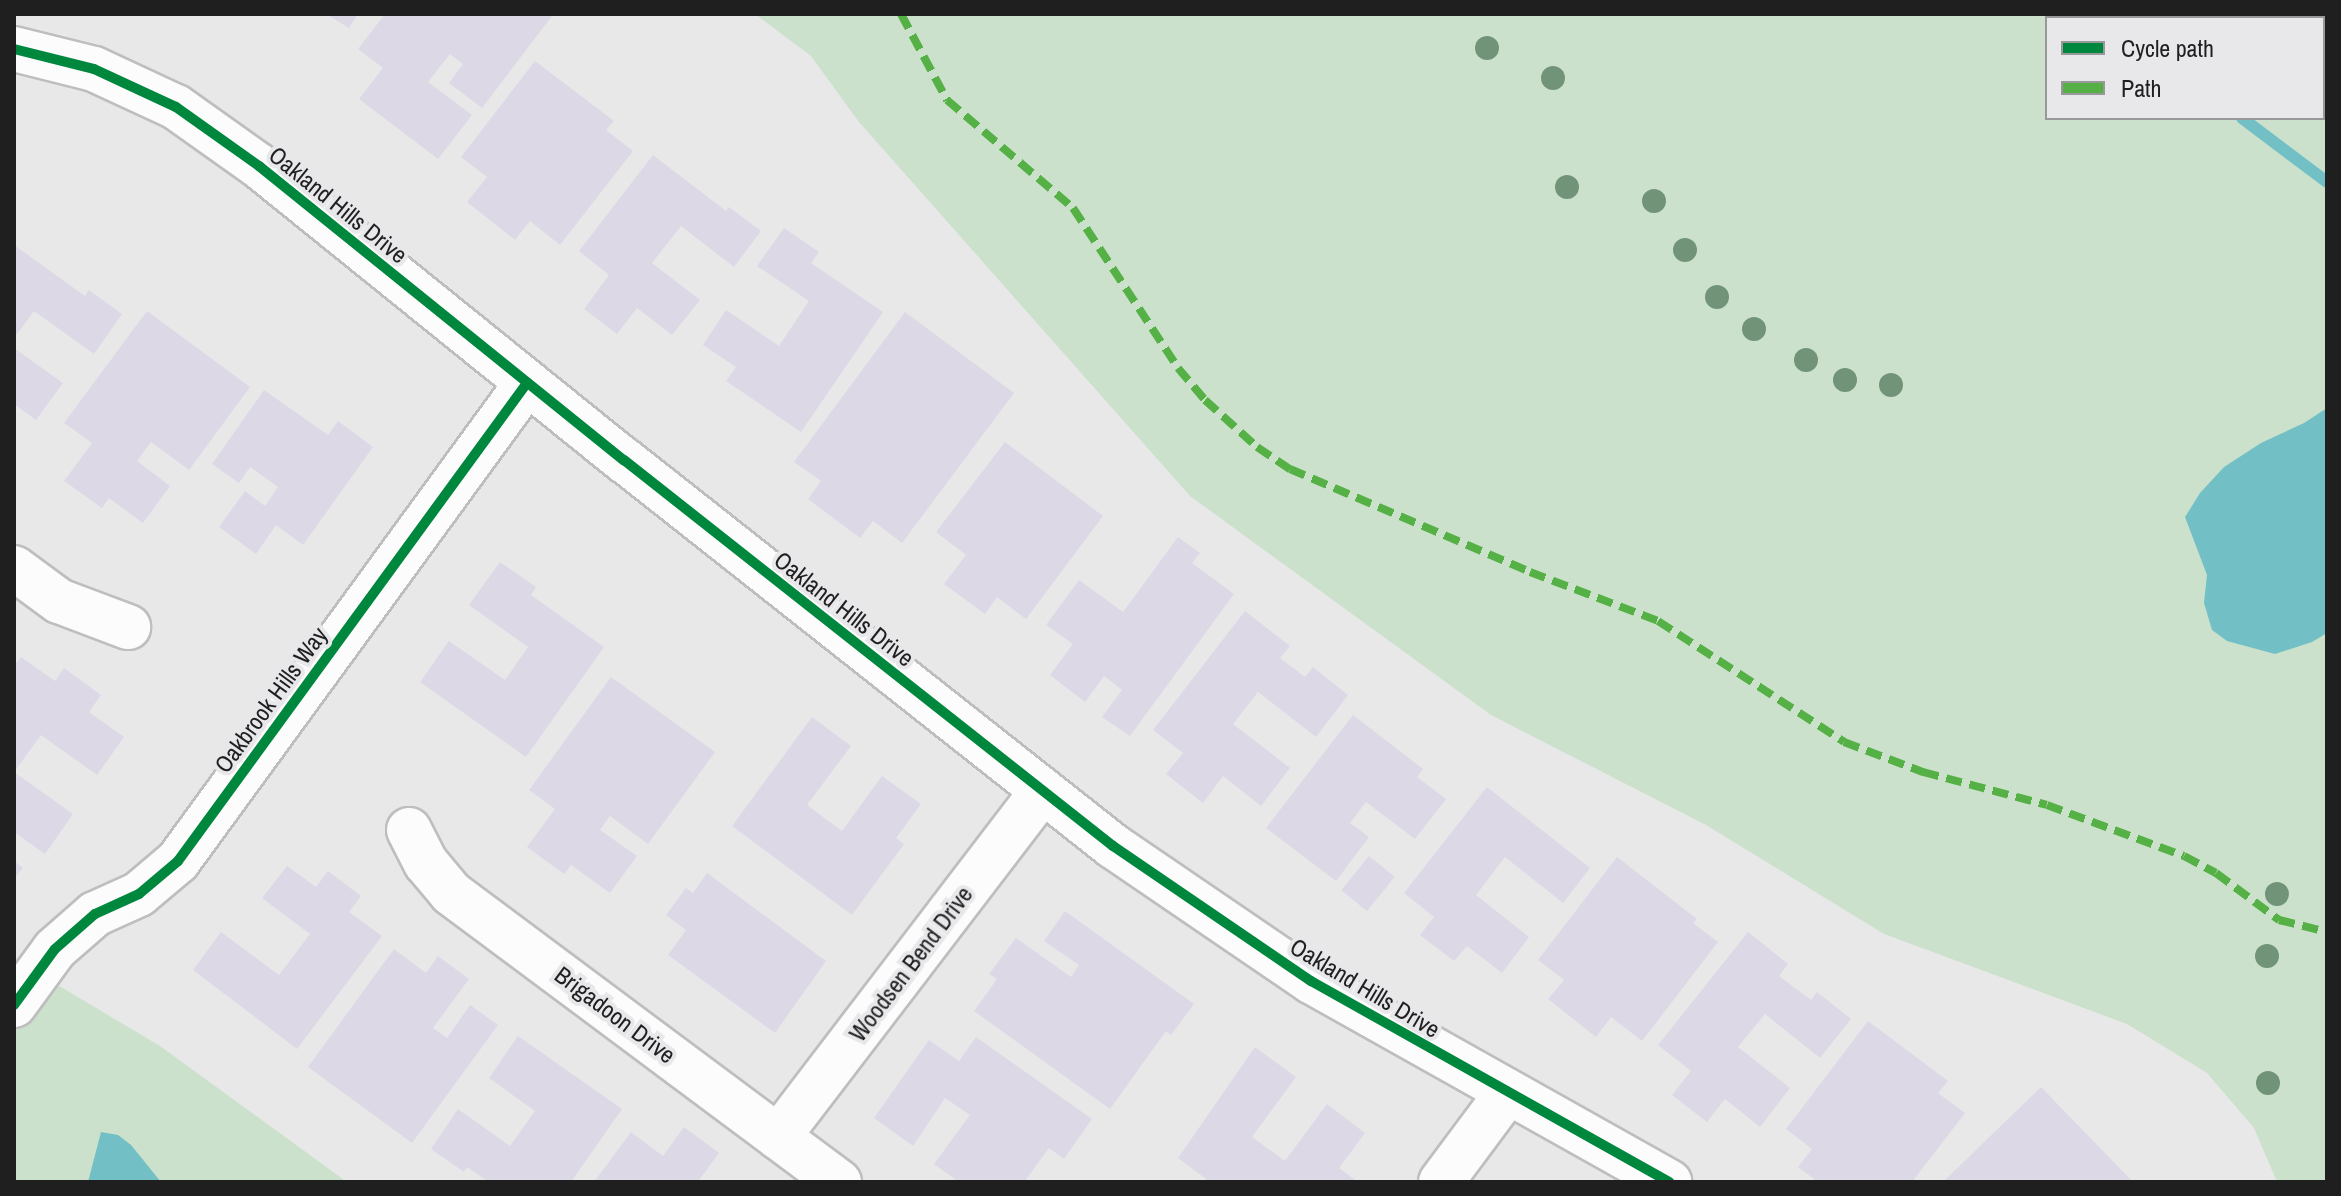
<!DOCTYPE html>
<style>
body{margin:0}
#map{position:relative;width:2341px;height:1196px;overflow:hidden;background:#e8e8e9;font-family:"Archivo Narrow",sans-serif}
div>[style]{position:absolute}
.green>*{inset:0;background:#cbe1cc}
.water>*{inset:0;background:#72c0c5}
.stream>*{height:12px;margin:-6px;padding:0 6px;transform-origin:6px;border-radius:6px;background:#72c0c5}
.building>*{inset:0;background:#ddd8e6;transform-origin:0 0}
.roads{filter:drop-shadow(2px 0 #bebebf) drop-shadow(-2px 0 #bebebf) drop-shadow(0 2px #bebebf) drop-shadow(0 -2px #bebebf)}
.minor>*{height:44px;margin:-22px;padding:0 22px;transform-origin:22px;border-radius:22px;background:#fcfcfc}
.quiet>*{height:8px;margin-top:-4px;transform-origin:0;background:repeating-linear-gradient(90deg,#55b145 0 16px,transparent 0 24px)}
.cycleway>*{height:10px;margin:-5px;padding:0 5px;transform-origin:5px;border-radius:5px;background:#00873e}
.trees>*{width:24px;height:24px;margin:-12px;border-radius:50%;background:#719479}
span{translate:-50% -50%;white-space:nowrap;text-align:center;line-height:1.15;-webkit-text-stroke:8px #e8e7ea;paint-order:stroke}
.street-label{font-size:24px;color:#201f20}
.frame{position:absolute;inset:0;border:16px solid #201f20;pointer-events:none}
.legend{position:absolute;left:2045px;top:16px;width:280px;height:104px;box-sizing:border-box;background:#e8e7ea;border:2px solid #989799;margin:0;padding:10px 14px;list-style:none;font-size:24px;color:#201f20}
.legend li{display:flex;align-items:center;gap:16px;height:40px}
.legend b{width:40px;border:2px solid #989799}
</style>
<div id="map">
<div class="green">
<i style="clip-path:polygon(evenodd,755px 14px,2327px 14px,2327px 1182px,2277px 1182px,2254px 1128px,2207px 1073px,2127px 1024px,1884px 934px,1706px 825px,1491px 715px,1190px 496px,859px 122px,811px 56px,755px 14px,2047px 18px,2323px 18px,2323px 118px,2047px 118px,2047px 18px)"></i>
<i style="clip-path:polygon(14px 959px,160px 1046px,347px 1182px,14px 1182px)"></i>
</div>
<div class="water">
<i style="clip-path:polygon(2327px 408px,2327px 633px,2312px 642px,2275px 654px,2227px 641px,2212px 630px,2204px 603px,2207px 575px,2185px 517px,2200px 493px,2224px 467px,2261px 443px,2304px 423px)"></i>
<i style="clip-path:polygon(101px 1132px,118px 1135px,131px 1145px,161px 1182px,88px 1182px)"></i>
</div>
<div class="stream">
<i style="left:2113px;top:14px;width:6px;rotate:39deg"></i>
<i style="left:2242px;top:118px;width:106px;rotate:37deg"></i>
</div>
<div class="building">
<i style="clip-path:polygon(326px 14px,358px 14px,349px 28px)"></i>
<i style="clip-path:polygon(385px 14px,550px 14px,552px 16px,482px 108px,449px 83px,463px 64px,450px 54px,428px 82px,472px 115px,438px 159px,359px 99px,383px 68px,358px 49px)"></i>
<i style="clip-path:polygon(535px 61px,614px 121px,606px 130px,633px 151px,560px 245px,530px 221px,515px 240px,467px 202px,487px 177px,461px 157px)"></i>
<i style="clip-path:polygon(653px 155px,726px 211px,729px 207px,761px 231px,734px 267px,681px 226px,652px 263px,700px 300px,672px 335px,637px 308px,617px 334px,584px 309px,609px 275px,579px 251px)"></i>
<i style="clip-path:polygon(784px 228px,819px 252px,811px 263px,883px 312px,801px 432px,726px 381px,736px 367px,703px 345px,726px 310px,779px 346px,809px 301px,757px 266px)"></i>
<i style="clip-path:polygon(14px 245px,85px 296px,89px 290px,122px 314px,94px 354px,34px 311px,14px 338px)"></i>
<i style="clip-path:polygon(147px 311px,250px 387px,189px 470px,151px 442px,137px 461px,170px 486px,143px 523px,109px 498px,102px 508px,64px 481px,92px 443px,64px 423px)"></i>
<i style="clip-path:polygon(905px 312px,1014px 393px,902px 543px,873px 521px,860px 538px,808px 499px,821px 481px,794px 462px)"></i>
<i style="clip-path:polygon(14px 348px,63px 383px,36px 420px,14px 404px)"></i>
<i style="clip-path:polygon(264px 390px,328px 435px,338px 421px,373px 447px,303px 545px,276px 525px,256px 554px,219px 527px,245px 491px,265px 506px,278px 487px,250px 467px,239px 483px,212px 464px)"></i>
<i style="clip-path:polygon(1005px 442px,1103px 516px,1026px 619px,997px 597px,985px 614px,944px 584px,966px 555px,936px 532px)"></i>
<i style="clip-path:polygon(1178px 537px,1200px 553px,1192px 563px,1234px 594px,1130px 736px,1102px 717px,1122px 690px,1104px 676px,1085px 702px,1050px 675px,1073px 644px,1046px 625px,1079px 580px,1123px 612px)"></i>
<i style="clip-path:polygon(500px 562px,536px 587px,531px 595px,604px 647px,526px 757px,420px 682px,449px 641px,505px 680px,528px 647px,469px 605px)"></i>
<i style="clip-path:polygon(1245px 611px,1290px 646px,1280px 658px,1305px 677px,1313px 667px,1348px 695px,1316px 737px,1258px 692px,1233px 724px,1290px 768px,1261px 806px,1223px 776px,1203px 803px,1166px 774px,1183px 753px,1153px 730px)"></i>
<i style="clip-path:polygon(21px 657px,55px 681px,64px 668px,101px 695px,89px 712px,124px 737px,97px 775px,41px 735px,14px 772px,73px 814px,45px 854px,14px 832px,14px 666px)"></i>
<i style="clip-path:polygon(611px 677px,715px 752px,648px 844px,610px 816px,600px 830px,637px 856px,610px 893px,571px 865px,564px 874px,527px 847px,555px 809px,529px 790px)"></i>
<i style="clip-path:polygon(1353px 715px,1423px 769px,1417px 777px,1446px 799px,1415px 839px,1366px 802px,1350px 823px,1369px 837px,1336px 881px,1266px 828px)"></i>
<i style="clip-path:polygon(812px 717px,851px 746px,807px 805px,842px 831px,882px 776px,921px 804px,896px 838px,904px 844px,852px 915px,732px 826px)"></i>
<i style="clip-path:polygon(1487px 787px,1590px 868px,1563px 903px,1505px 857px,1476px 895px,1529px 937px,1502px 973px,1467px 946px,1454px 961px,1420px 935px,1434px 917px,1404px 893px)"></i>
<i style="left:1369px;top:856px;width:33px;height:44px;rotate:39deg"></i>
<i style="clip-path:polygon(1617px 857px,1697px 919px,1693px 923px,1718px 942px,1642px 1041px,1611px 1017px,1596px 1037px,1548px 999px,1564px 980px,1538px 960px)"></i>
<i style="clip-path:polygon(14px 861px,23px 868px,14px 879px)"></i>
<i style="clip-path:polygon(287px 866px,316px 887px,328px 871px,361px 896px,349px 912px,382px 936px,297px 1049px,193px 970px,221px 932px,279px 975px,310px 934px,262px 898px)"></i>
<i style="clip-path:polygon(707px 873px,826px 961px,775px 1033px,668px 955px,686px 930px,666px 915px,686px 888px,693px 893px)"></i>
<i style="clip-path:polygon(1065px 911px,1194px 1004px,1171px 1035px,1166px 1031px,1110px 1109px,974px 1011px,997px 979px,989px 974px,1016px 938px,1071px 977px,1079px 965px,1044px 941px)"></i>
<i style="clip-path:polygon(1748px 932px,1788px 964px,1779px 976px,1811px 1000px,1817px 992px,1851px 1019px,1820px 1058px,1765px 1014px,1738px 1047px,1790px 1088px,1760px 1127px,1725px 1099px,1707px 1122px,1672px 1095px,1691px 1071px,1658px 1045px)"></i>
<i style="clip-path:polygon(394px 949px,426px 973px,438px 956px,469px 979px,433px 1028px,447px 1038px,470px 1005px,498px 1025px,412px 1143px,308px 1067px)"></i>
<i style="clip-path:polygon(1868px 1021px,1948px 1081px,1938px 1093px,1965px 1113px,1912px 1182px,1818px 1182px,1798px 1167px,1812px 1149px,1786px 1129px)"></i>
<i style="clip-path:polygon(518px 1036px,622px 1109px,571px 1182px,489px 1182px,467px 1167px,464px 1172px,431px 1149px,458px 1109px,510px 1146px,535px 1111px,489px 1078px)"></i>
<i style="clip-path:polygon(976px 1037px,1092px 1119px,1064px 1159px,1049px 1148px,1024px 1182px,959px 1182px,934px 1164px,970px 1115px,945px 1098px,913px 1146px,874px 1118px,929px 1040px,959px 1061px)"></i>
<i style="clip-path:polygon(1255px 1047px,1296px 1077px,1252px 1137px,1285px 1161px,1327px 1104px,1365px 1133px,1339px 1168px,1358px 1182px,1210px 1182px,1178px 1158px)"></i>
<i style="clip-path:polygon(2041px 1087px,2133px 1182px,1943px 1182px)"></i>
<i style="clip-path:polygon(684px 1127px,719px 1153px,699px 1180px,702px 1182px,594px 1182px,631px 1132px,663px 1156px)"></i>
</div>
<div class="roads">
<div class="minor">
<i style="left:14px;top:49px;width:82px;rotate:14deg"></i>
<i style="left:94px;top:69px;width:90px;rotate:24.9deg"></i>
<i style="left:176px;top:107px;width:102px;rotate:35.4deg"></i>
<i style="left:259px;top:166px;width:469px;rotate:38.9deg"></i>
<i style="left:624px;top:460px;width:623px;rotate:38.29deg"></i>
<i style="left:1113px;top:846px;width:240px;rotate:34.3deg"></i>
<i style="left:1311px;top:981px;width:411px;rotate:29.3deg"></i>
<i style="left:14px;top:568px;width:56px;rotate:36.3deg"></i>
<i style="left:59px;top:601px;width:74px;rotate:20.6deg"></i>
<i style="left:409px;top:830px;width:37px;rotate:63deg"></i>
<i style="left:426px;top:863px;width:39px;rotate:50deg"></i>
<i style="left:451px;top:893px;width:484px;rotate:36.7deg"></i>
<i style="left:14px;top:1005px;width:69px;rotate:-53.8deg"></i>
<i style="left:55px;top:949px;width:53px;rotate:-41.2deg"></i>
<i style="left:95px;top:914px;width:48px;rotate:-24.4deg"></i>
<i style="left:139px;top:894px;width:51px;rotate:-40.2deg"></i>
<i style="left:178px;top:861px;width:592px;rotate:-53.87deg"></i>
<i style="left:778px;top:1137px;width:436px;rotate:-52.6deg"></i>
<i style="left:1441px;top:1182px;width:112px;rotate:-53.3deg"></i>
</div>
</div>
<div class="quiet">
<i style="left:901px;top:14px;width:98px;rotate:61.9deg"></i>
<i style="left:947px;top:100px;width:166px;rotate:40.6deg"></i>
<i style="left:1073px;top:208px;width:191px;rotate:56.7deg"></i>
<i style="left:1178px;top:368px;width:42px;rotate:49.8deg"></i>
<i style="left:1205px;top:400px;width:70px;rotate:42.1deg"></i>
<i style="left:1257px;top:447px;width:40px;rotate:34deg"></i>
<i style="left:1290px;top:469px;width:261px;rotate:23.2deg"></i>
<i style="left:1530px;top:572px;width:137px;rotate:20.9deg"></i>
<i style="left:1658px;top:621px;width:222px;rotate:33deg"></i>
<i style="left:1844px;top:742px;width:85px;rotate:20.8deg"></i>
<i style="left:1923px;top:772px;width:128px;rotate:14.9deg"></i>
<i style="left:2047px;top:805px;width:146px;rotate:20.4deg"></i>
<i style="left:2184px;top:856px;width:36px;rotate:28deg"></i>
<i style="left:2216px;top:873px;width:79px;rotate:36.7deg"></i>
<i style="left:2279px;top:920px;width:49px;rotate:14deg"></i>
</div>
<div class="cycleway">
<i style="left:14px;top:49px;width:82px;rotate:14deg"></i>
<i style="left:94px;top:69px;width:90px;rotate:24.9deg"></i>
<i style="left:176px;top:107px;width:102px;rotate:35.4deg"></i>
<i style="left:259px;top:166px;width:469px;rotate:38.9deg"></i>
<i style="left:624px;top:460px;width:623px;rotate:38.29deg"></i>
<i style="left:1113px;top:846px;width:240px;rotate:34.3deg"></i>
<i style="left:1311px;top:981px;width:411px;rotate:29.3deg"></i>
<i style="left:14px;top:1005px;width:69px;rotate:-53.8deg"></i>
<i style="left:55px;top:949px;width:53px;rotate:-41.2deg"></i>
<i style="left:95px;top:914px;width:48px;rotate:-24.4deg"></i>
<i style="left:139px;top:894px;width:51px;rotate:-40.2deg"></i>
<i style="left:178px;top:861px;width:592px;rotate:-53.87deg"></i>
</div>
<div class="trees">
<i style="left:1487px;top:48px"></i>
<i style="left:1553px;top:78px"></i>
<i style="left:1567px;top:187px"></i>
<i style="left:1654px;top:201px"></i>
<i style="left:1685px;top:250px"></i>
<i style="left:1717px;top:297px"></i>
<i style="left:1754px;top:329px"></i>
<i style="left:1806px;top:360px"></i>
<i style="left:1845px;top:380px"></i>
<i style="left:1891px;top:385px"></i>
<i style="left:2277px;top:894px"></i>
<i style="left:2267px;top:956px"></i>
<i style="left:2268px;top:1083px"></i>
</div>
<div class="street-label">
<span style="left:338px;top:205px;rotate:39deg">Oakland Hills Drive</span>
<span style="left:844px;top:609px;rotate:38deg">Oakland Hills Drive</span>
<span style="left:271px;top:700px;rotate:-54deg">Oakbrook Hills Way</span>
<span style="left:911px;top:964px;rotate:-53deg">Woodsen Bend Drive</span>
<span style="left:1365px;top:988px;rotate:31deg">Oakland Hills Drive</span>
<span style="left:615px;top:1015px;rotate:37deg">Brigadoon Drive</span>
</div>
<div class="frame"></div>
<ul class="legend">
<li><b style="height:10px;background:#00873e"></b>Cycle path</li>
<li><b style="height:10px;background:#55b145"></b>Path</li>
</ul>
</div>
